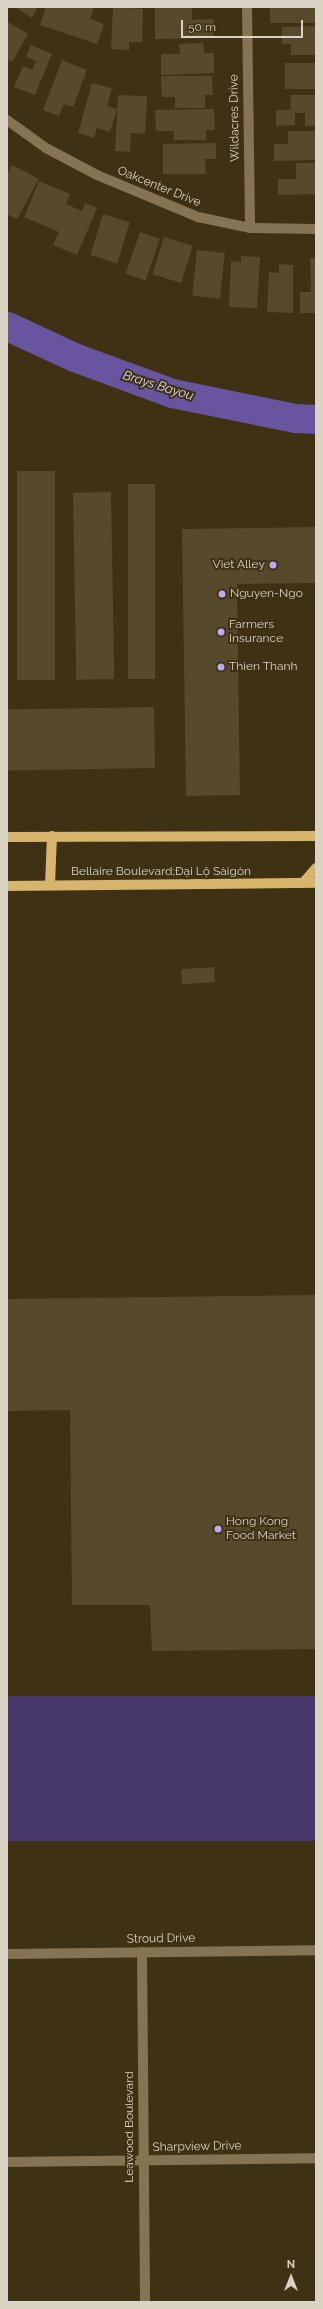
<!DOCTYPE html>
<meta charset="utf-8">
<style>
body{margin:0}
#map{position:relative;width:323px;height:2309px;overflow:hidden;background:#3e3114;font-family:Raleway,sans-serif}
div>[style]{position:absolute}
.green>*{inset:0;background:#47396c;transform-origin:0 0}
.river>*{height:29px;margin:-14.5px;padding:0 14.5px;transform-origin:14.5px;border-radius:14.5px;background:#69559f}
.building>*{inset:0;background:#57492c;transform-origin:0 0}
.minor>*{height:10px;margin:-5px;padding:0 5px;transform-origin:5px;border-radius:5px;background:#857453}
.major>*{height:10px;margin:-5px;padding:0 5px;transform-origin:5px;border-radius:5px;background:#d7b56d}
.dots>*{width:11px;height:11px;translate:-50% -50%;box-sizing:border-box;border:2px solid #3e3114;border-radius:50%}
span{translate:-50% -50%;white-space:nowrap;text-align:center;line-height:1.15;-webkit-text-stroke:4px #3e3114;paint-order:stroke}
.street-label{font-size:12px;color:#dad2c2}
.poi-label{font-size:12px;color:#dad2c2}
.right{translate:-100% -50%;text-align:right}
.left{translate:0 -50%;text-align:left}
.water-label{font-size:13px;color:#dedaef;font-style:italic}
.frame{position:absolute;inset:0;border:8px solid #dad2c2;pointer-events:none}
.north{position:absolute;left:271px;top:2257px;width:40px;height:40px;-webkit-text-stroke:3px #3e3114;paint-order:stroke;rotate:0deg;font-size:11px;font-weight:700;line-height:16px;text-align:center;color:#dad2c2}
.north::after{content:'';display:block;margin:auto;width:14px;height:18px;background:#dad2c2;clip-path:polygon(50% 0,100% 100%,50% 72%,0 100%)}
.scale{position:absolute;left:181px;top:20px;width:122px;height:18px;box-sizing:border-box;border:2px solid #dad2c2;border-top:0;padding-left:5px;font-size:12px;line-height:14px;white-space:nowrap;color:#dad2c2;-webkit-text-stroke:3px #3e3114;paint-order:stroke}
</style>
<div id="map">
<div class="green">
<i style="left:316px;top:1696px;width:145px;height:309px;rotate:90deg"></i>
</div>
<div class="river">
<i style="left:7px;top:326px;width:74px;rotate:24.8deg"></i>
<i style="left:74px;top:357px;width:104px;rotate:20.2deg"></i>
<i style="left:172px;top:393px;width:126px;rotate:11.5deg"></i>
<i style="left:295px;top:418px;width:21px;rotate:3deg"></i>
</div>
<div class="building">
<i style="clip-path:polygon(15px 7px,38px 7px,32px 18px)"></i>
<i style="clip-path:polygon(46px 7px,94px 7px,90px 19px,104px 24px,97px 44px,40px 25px)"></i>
<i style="clip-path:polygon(113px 7px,143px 9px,142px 42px,129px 42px,129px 50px,111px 49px)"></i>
<i style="clip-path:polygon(155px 7px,192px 7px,192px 20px,214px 19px,214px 38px,155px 39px)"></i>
<i style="left:270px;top:7px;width:46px;height:16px"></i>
<i style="clip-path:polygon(8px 22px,28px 34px,12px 62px,7px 59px)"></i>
<i style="clip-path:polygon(316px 26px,316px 55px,291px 55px,291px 44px,282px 44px,282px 27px)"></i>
<i style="clip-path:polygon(203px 43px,204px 53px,214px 53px,214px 73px,161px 75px,161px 54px,180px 54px,179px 44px)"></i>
<i style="clip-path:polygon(31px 45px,52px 54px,35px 95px,14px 87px,23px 66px,32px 70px,36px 61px,26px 57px)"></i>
<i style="clip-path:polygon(62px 60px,87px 70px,73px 107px,64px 104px,59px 116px,43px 110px)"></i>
<i style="left:316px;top:63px;width:26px;height:31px;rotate:90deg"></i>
<i style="clip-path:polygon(161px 76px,212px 76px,213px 95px,205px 95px,205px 108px,175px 108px,175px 97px,162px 97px)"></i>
<i style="clip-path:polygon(92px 83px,112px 88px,107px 106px,117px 109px,110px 132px,97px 128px,94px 138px,78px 133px)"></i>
<i style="clip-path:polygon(118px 95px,147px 96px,145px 134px,131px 133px,130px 152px,115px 151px)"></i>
<i style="clip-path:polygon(290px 95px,316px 95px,316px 126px,305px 126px,305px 113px,295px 113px,295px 125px,276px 126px,276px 110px,291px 110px)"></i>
<i style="clip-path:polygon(214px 109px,215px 130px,206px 130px,206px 140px,174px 140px,174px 131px,156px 131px,155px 110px)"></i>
<i style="clip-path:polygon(288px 131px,316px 131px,315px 160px,274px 161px,274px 144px,288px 144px)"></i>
<i style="clip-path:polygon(216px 143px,216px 159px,205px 159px,206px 174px,163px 174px,163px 144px)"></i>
<i style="clip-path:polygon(296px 163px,316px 163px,316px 194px,278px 195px,278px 179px,296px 179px)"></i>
<i style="clip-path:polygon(12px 165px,39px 179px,17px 219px,7px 214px,7px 174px)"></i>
<i style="clip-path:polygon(39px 181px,70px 194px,66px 204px,82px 211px,85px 203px,97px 208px,77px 255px,53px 245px,59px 232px,24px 217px)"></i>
<i style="left:103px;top:214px;width:28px;height:43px;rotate:17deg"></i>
<i style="left:140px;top:232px;width:21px;height:44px;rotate:19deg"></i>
<i style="left:164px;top:237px;width:30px;height:39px;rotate:17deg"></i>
<i style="left:197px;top:250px;width:28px;height:46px;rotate:6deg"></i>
<i style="clip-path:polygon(241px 256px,260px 257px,257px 308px,229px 307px,231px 261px,241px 262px)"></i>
<i style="clip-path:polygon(310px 258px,316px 258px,316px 313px,300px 313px,300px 292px,311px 292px)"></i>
<i style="clip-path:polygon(279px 264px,293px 265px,293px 313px,267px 312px,269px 272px,279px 273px)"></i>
<i style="left:17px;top:471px;width:38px;height:209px"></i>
<i style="left:128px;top:484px;width:27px;height:195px"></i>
<i style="left:111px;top:492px;width:187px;height:38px;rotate:89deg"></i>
<i style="clip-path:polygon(316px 527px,316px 583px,237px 584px,240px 795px,186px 796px,182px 529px)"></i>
<i style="left:154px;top:707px;width:61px;height:147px;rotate:89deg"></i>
<i style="left:214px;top:967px;width:15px;height:33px;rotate:86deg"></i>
<i style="clip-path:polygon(316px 1295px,316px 1649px,152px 1651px,150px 1605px,72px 1605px,70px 1410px,7px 1411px,7px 1299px)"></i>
</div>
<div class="minor">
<i style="left:247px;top:7px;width:221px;rotate:89.2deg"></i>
<i style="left:7px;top:120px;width:48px;rotate:35.7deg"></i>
<i style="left:46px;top:148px;width:58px;rotate:27.9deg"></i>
<i style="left:97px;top:175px;width:109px;rotate:22.6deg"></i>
<i style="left:198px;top:217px;width:53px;rotate:11.9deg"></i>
<i style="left:250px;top:228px;width:66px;rotate:0.9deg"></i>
<i style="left:142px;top:1952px;width:350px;rotate:89.5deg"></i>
<i style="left:7px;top:1954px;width:309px;rotate:-0.7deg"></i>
<i style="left:7px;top:2162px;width:309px;rotate:-0.7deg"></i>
</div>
<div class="major">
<i style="left:7px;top:837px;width:309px;rotate:-0.2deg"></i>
<i style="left:303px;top:883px;width:20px;rotate:-49deg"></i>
<i style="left:50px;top:885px;width:49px;rotate:-87.7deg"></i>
<i style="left:7px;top:886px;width:309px;rotate:-0.6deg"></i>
</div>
<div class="dots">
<i style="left:273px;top:565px;background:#bbaaf6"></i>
<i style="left:222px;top:594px;background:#bbaaf6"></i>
<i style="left:221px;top:632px;background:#bbaaf6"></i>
<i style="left:221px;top:667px;background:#bbaaf6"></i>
<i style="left:218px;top:1529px;background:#bbaaf6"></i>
</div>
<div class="street-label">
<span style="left:235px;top:118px;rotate:-91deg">Wildacres Drive</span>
<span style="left:159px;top:187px;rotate:22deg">Oakcenter Drive</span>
<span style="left:161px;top:872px">Bellaire Boulevard;Đại Lộ Sàigòn</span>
<span style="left:161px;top:1939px;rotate:-1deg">Stroud Drive</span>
<span style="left:130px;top:2127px;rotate:-90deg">Leawood Boulevard</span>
<span style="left:197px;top:2147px;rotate:-1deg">Sharpview Drive</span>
</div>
<div class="poi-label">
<span class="right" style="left:265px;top:565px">Viet Alley</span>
<span class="left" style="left:230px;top:594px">Nguyen-Ngo</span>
<span class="left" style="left:229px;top:632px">Farmers<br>Insurance</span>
<span class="left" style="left:229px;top:667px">Thien Thanh</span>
<span class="left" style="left:226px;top:1529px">Hong Kong<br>Food Market</span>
</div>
<div class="water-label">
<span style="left:158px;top:386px;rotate:17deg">Brays Bayou</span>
</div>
<div class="frame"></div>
<div class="north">N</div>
<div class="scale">50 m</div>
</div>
